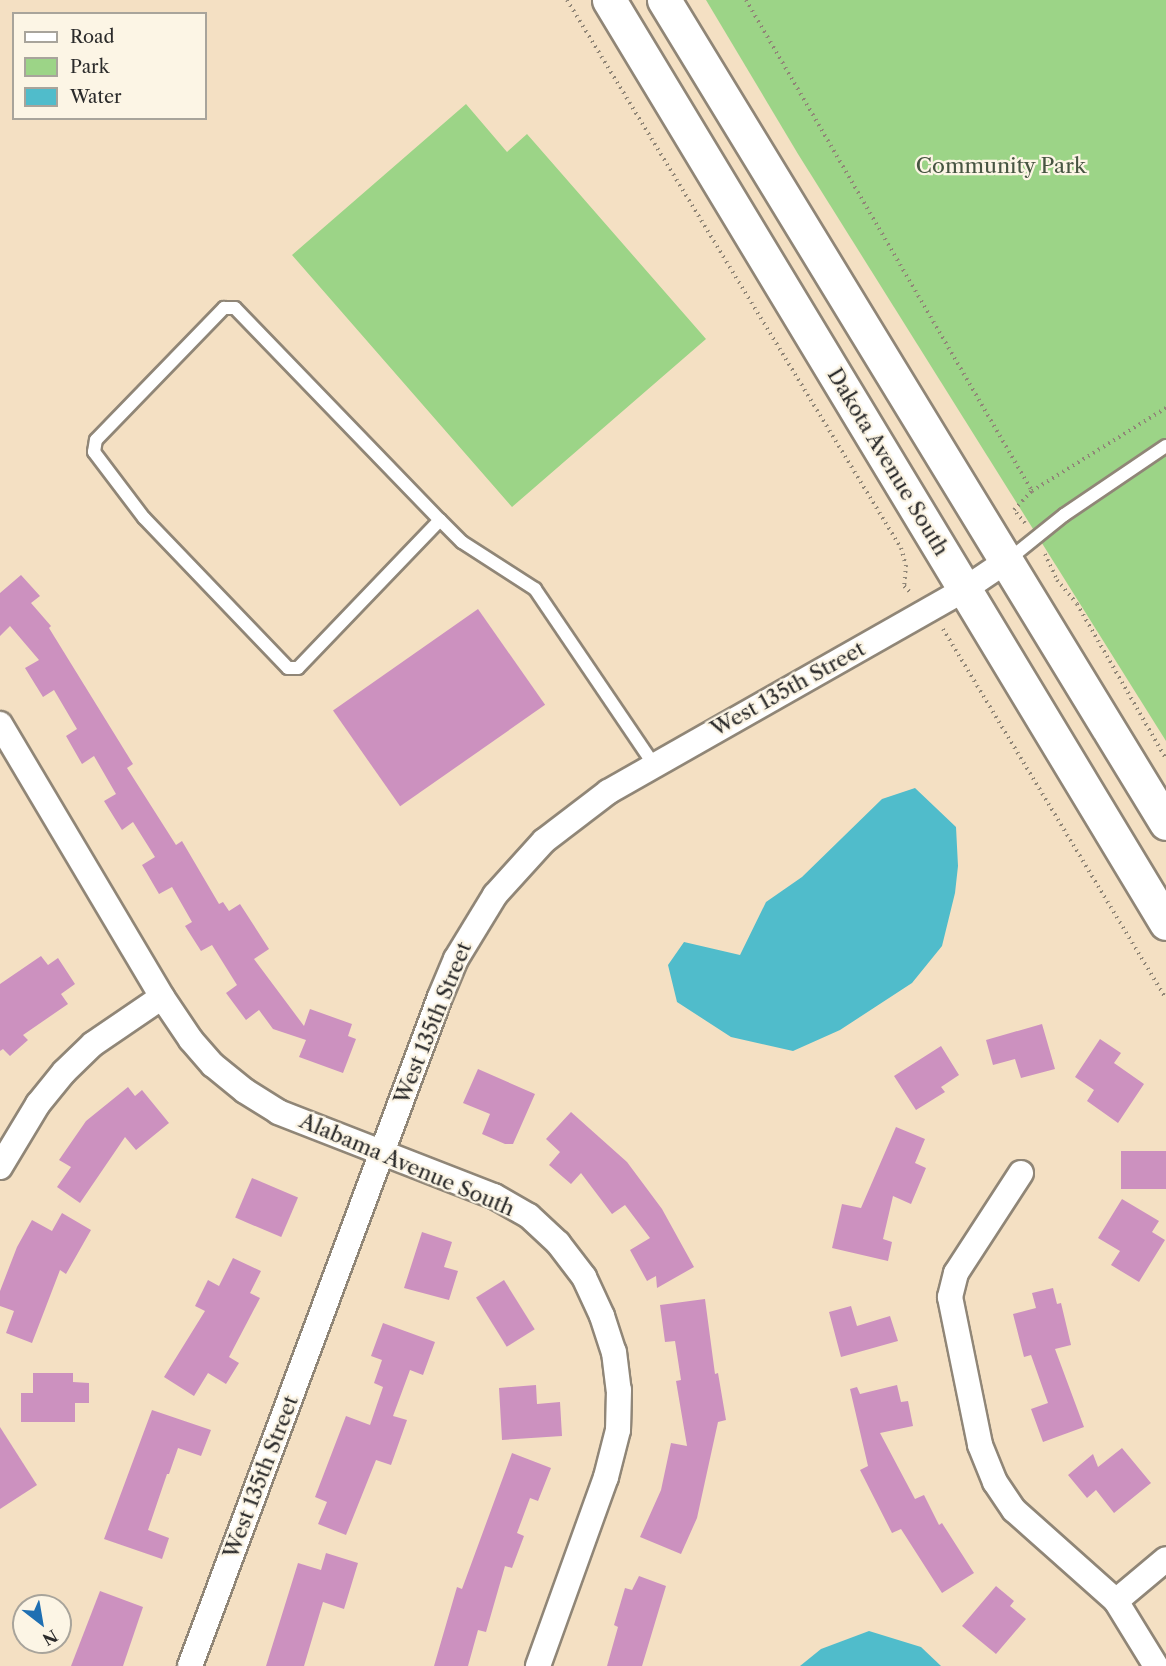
<!DOCTYPE html>
<style>
body{margin:0}
#map{position:relative;width:1166px;height:1666px;overflow:hidden;background:#f4e0c3;font-family:"Libre Caslon Text",serif}
div>[style]{position:absolute}
.green>*{inset:0;background:#9cd487}
.water>*{inset:0;background:#50bccb}
.building>*{inset:0;background:#cc91bf;transform-origin:0 0}
.path>*{height:4px;margin-top:-2px;transform-origin:0;background:repeating-linear-gradient(90deg,#908677 0 1.5px,transparent 0 6px)}
.roads{filter:drop-shadow(2px 0 #908677) drop-shadow(-2px 0 #908677) drop-shadow(0 2px #908677) drop-shadow(0 -2px #908677)}
.service>*{height:12px;margin:-6px;padding:0 6px;transform-origin:6px;border-radius:6px;background:#fff}
.minor>*{height:24px;margin:-12px;padding:0 12px;transform-origin:12px;border-radius:12px;background:#fff}
.secondary>*{height:33px;margin:-16.5px;padding:0 16.5px;transform-origin:16.5px;border-radius:16.5px;background:#fff}
span{translate:-50% -50%;white-space:nowrap;text-align:center;line-height:1.15;-webkit-text-stroke:4.5px #fcf5e5;paint-order:stroke}
.park-label{font-size:21px;color:#475542}
.street-label{font-size:21px;color:#2b2b2b}
.legend{position:absolute;left:12px;top:12px;width:195px;height:108px;box-sizing:border-box;background:#fcf5e5;border:2px solid #a8a49b;margin:0;padding:8px 10px;list-style:none;font-size:18px;color:#2b2b2b}
.legend li{display:flex;align-items:center;gap:12px;height:30px}
.legend b{width:30px;border:2px solid #a8a49b}
.north{position:absolute;left:12px;top:1594px;width:60px;height:60px;box-sizing:border-box;background:#fcf5e5;border:2px solid #a8a49b;border-radius:50%;rotate:149deg;font-size:16px;font-weight:700;line-height:24px;text-align:center;color:#2b2b2b}
.north::after{content:'';display:block;margin:auto;width:21px;height:27px;background:#1f6fb2;clip-path:polygon(50% 0,100% 100%,50% 72%,0 100%)}
</style>
<div id="map">
<div class="green">
<i style="clip-path:polygon(706px 0,1166px 0,1166px 741px,798px 154px)"></i>
<i style="clip-path:polygon(466px 104px,507px 152px,527px 134px,706px 339px,512px 507px,292px 255px)"></i>
</div>
<div class="water">
<i style="clip-path:polygon(915px 788px,956px 827px,958px 866px,955px 893px,942px 946px,912px 983px,840px 1030px,793px 1051px,731px 1037px,677px 1002px,668px 965px,684px 942px,740px 955px,766px 902px,802px 877px,882px 799px)"></i>
<i style="clip-path:polygon(869px 1631px,921px 1647px,941px 1666px,800px 1666px,821px 1649px)"></i>
</div>
<div class="building">
<i style="clip-path:polygon(21px 575px,40px 596px,31px 603px,51px 626px,49px 628px,133px 764px,127px 768px,176px 845px,182px 841px,219px 904px,223px 902px,229px 911px,240px 904px,269px 949px,254px 959px,304px 1026px,310px 1009px,352px 1024px,348px 1036px,356px 1039px,343px 1073px,299px 1057px,306px 1040px,273px 1029px,259px 1010px,246px 1020px,226px 993px,237px 985px,212px 945px,201px 951px,185px 926px,192px 922px,172px 887px,159px 894px,142px 865px,155px 857px,133px 822px,122px 830px,104px 801px,116px 794px,94px 756px,82px 764px,66px 736px,77px 729px,54px 690px,43px 697px,25px 668px,39px 660px,10px 626px,0 636px,0 593px)"></i>
<i style="left:478px;top:609px;width:117px;height:177px;rotate:55deg"></i>
<i style="clip-path:polygon(41px 956px,48px 965px,58px 958px,75px 984px,61px 994px,68px 1004px,23px 1035px,28px 1040px,10px 1056px,3px 1049px,0 1051px,0 984px)"></i>
<i style="clip-path:polygon(1042px 1024px,1055px 1069px,1021px 1078px,1015px 1059px,993px 1065px,986px 1040px)"></i>
<i style="clip-path:polygon(1100px 1039px,1121px 1053px,1114px 1063px,1144px 1084px,1118px 1123px,1087px 1101px,1094px 1090px,1075px 1077px)"></i>
<i style="clip-path:polygon(941px 1046px,959px 1075px,941px 1087px,945px 1092px,916px 1110px,894px 1076px)"></i>
<i style="clip-path:polygon(478px 1069px,535px 1094px,513px 1144px,505px 1144px,482px 1134px,490px 1114px,463px 1103px)"></i>
<i style="clip-path:polygon(128px 1087px,135px 1096px,142px 1090px,169px 1123px,136px 1150px,125px 1137px,80px 1203px,57px 1187px,71px 1167px,59px 1160px,86px 1121px)"></i>
<i style="clip-path:polygon(571px 1112px,627px 1162px,662px 1209px,694px 1267px,657px 1288px,656px 1276px,647px 1281px,630px 1250px,650px 1238px,625px 1205px,612px 1214px,581px 1173px,571px 1184px,549px 1165px,560px 1152px,546px 1139px)"></i>
<i style="clip-path:polygon(896px 1127px,925px 1139px,915px 1163px,926px 1168px,911px 1204px,893px 1196px,883px 1239px,892px 1242px,888px 1261px,832px 1248px,842px 1204px,861px 1208px)"></i>
<i style="left:1166px;top:1151px;width:38px;height:45px;rotate:90deg"></i>
<i style="left:252px;top:1178px;width:50px;height:43px;rotate:23deg"></i>
<i style="clip-path:polygon(1122px 1199px,1159px 1221px,1152px 1232px,1165px 1240px,1139px 1282px,1111px 1265px,1120px 1251px,1098px 1238px)"></i>
<i style="clip-path:polygon(62px 1213px,91px 1230px,66px 1274px,60px 1270px,32px 1343px,6px 1333px,14px 1311px,0 1306px,0 1291px,17px 1247px,32px 1220px,52px 1231px)"></i>
<i style="clip-path:polygon(422px 1232px,452px 1242px,444px 1267px,458px 1271px,449px 1300px,404px 1288px)"></i>
<i style="clip-path:polygon(233px 1258px,261px 1271px,250px 1293px,260px 1298px,229px 1357px,239px 1363px,226px 1384px,208px 1373px,194px 1396px,164px 1377px,205px 1311px,195px 1306px,208px 1280px,219px 1286px)"></i>
<i style="left:504px;top:1280px;width:58px;height:33px;rotate:58deg"></i>
<i style="clip-path:polygon(1053px 1288px,1057px 1304px,1061px 1303px,1071px 1345px,1055px 1349px,1084px 1427px,1043px 1442px,1031px 1409px,1048px 1403px,1031px 1355px,1024px 1357px,1013px 1314px,1036px 1308px,1032px 1293px)"></i>
<i style="clip-path:polygon(705px 1299px,715px 1374px,718px 1373px,726px 1420px,718px 1422px,697px 1518px,681px 1554px,640px 1537px,661px 1490px,671px 1443px,687px 1446px,676px 1381px,681px 1380px,675px 1341px,665px 1342px,660px 1305px)"></i>
<i style="clip-path:polygon(851px 1306px,857px 1326px,890px 1316px,898px 1341px,841px 1357px,829px 1312px)"></i>
<i style="clip-path:polygon(383px 1323px,435px 1342px,423px 1375px,410px 1370px,393px 1416px,407px 1420px,391px 1465px,376px 1460px,346px 1535px,318px 1524px,327px 1502px,315px 1497px,346px 1416px,370px 1425px,383px 1387px,374px 1383px,382px 1360px,371px 1356px)"></i>
<i style="clip-path:polygon(33px 1373px,73px 1373px,73px 1382px,89px 1383px,89px 1403px,75px 1403px,75px 1422px,21px 1422px,21px 1393px,33px 1393px)"></i>
<i style="clip-path:polygon(536px 1385px,537px 1404px,560px 1402px,562px 1436px,502px 1440px,499px 1388px)"></i>
<i style="clip-path:polygon(897px 1385px,901px 1402px,908px 1401px,913px 1426px,880px 1433px,915px 1499px,924px 1495px,939px 1525px,942px 1523px,974px 1573px,942px 1593px,901px 1529px,892px 1533px,860px 1470px,868px 1466px,850px 1389px,857px 1387px,860px 1394px)"></i>
<i style="clip-path:polygon(152px 1410px,211px 1430px,201px 1456px,178px 1448px,169px 1474px,167px 1474px,148px 1530px,169px 1538px,162px 1559px,104px 1539px)"></i>
<i style="clip-path:polygon(0 1427px,37px 1485px,0 1509px)"></i>
<i style="clip-path:polygon(1122px 1448px,1151px 1483px,1114px 1513px,1096px 1490px,1087px 1498px,1068px 1475px,1093px 1454px,1098px 1467px)"></i>
<i style="clip-path:polygon(512px 1453px,551px 1468px,538px 1501px,530px 1498px,517px 1533px,524px 1536px,512px 1568px,505px 1566px,486px 1632px,478px 1630px,468px 1666px,434px 1666px,457px 1587px,462px 1589px)"></i>
<i style="clip-path:polygon(326px 1553px,358px 1563px,344px 1609px,323px 1602px,304px 1666px,266px 1666px,298px 1563px,321px 1570px)"></i>
<i style="clip-path:polygon(639px 1576px,666px 1586px,642px 1666px,607px 1666px,618px 1627px,614px 1625px,625px 1588px,632px 1590px)"></i>
<i style="clip-path:polygon(996px 1586px,1014px 1601px,1010px 1606px,1026px 1619px,996px 1654px,962px 1626px)"></i>
<i style="clip-path:polygon(100px 1591px,143px 1607px,123px 1666px,71px 1666px)"></i>
</div>
<div class="path">
<i style="left:567px;top:0;width:642px;rotate:58.64deg"></i>
<i style="left:901px;top:548px;width:18px;rotate:74deg"></i>
<i style="left:906px;top:565px;width:21px;rotate:95deg"></i>
<i style="left:904px;top:586px;width:8px;rotate:45deg"></i>
<i style="left:746px;top:0;width:568px;rotate:59.78deg"></i>
<i style="left:1025px;top:523px;width:17px;rotate:-130deg"></i>
<i style="left:1014px;top:510px;width:26px;rotate:-47deg"></i>
<i style="left:1032px;top:491px;width:158px;rotate:-31.8deg"></i>
<i style="left:1045px;top:554px;width:29px;rotate:65deg"></i>
<i style="left:1057px;top:580px;width:31px;rotate:50deg"></i>
<i style="left:1077px;top:604px;width:179px;rotate:60.1deg"></i>
<i style="left:943px;top:629px;width:431px;rotate:58.9deg"></i>
</div>
<div class="roads">
<div class="service">
<i style="left:440px;top:520px;width:205px;rotate:133.8deg"></i>
<i style="left:298px;top:668px;width:10px;rotate:180deg"></i>
<i style="left:288px;top:668px;width:208px;rotate:-133.8deg"></i>
<i style="left:144px;top:518px;width:83px;rotate:-127.1deg"></i>
<i style="left:94px;top:452px;width:12px;rotate:-81deg"></i>
<i style="left:96px;top:440px;width:184px;rotate:-45.9deg"></i>
<i style="left:224px;top:308px;width:11px"></i>
<i style="left:235px;top:308px;width:295px;rotate:46deg"></i>
<i style="left:440px;top:520px;width:31px;rotate:45deg"></i>
<i style="left:462px;top:542px;width:87px;rotate:32.8deg"></i>
<i style="left:535px;top:589px;width:212px;rotate:55.9deg"></i>
<i style="left:1008px;top:560px;width:72px;rotate:-38.8deg"></i>
<i style="left:1064px;top:515px;width:123px;rotate:-34.1deg"></i>
</div>
<div class="minor">
<i style="left:0;top:724px;width:317px;rotate:59.3deg"></i>
<i style="left:162px;top:997px;width:52px;rotate:56deg"></i>
<i style="left:191px;top:1040px;width:33px;rotate:49deg"></i>
<i style="left:213px;top:1065px;width:41px;rotate:39.1deg"></i>
<i style="left:245px;top:1091px;width:39px;rotate:32deg"></i>
<i style="left:278px;top:1112px;width:232px;rotate:21.3deg"></i>
<i style="left:494px;top:1196px;width:40px;rotate:29.7deg"></i>
<i style="left:529px;top:1216px;width:40px;rotate:43deg"></i>
<i style="left:558px;top:1243px;width:43px;rotate:52.6deg"></i>
<i style="left:584px;top:1277px;width:43px;rotate:65.2deg"></i>
<i style="left:602px;top:1316px;width:38px;rotate:72deg"></i>
<i style="left:614px;top:1352px;width:38px;rotate:83deg"></i>
<i style="left:619px;top:1390px;width:40px;rotate:91.4deg"></i>
<i style="left:618px;top:1430px;width:49px;rotate:104.3deg"></i>
<i style="left:606px;top:1477px;width:201px;rotate:109.8deg"></i>
<i style="left:0;top:1167px;width:74px;rotate:-58.9deg"></i>
<i style="left:38px;top:1104px;width:41px;rotate:-50.9deg"></i>
<i style="left:64px;top:1072px;width:40px;rotate:-44deg"></i>
<i style="left:93px;top:1044px;width:83px;rotate:-34.3deg"></i>
<i style="left:1021px;top:1173px;width:119px;rotate:123deg"></i>
<i style="left:956px;top:1273px;width:25px;rotate:104deg"></i>
<i style="left:950px;top:1297px;width:151px;rotate:78.5deg"></i>
<i style="left:980px;top:1445px;width:40px;rotate:68deg"></i>
<i style="left:995px;top:1482px;width:34px;rotate:56deg"></i>
<i style="left:1014px;top:1510px;width:137px;rotate:41.7deg"></i>
<i style="left:1116px;top:1601px;width:76px;rotate:58.4deg"></i>
<i style="left:1116px;top:1601px;width:65px;rotate:-40deg"></i>
<i style="left:190px;top:1666px;width:714px;rotate:-69.51deg"></i>
<i style="left:440px;top:997px;width:41px;rotate:-67.2deg"></i>
<i style="left:456px;top:959px;width:75px;rotate:-58.6deg"></i>
<i style="left:495px;top:895px;width:73px;rotate:-47.8deg"></i>
<i style="left:544px;top:841px;width:81px;rotate:-37.4deg"></i>
<i style="left:608px;top:792px;width:411px;rotate:-29.6deg"></i>
<i style="left:965px;top:589px;width:52px;rotate:-34deg"></i>
</div>
<div class="secondary">
<i style="left:609px;top:0;width:1078px;rotate:58.89deg"></i>
<i style="left:664px;top:0;width:964px;rotate:58.62deg"></i>
</div>
</div>
<div class="park-label">
<span style="left:1001px;top:166px">Community Park</span>
</div>
<div class="street-label">
<span style="left:888px;top:462px;rotate:59deg">Dakota Avenue South</span>
<span style="left:788px;top:689px;rotate:-29deg">West 135th Street</span>
<span style="left:433px;top:1023px;rotate:-68deg">West 135th Street</span>
<span style="left:407px;top:1165px;rotate:23deg">Alabama Avenue South</span>
<span style="left:261px;top:1477px;rotate:-69deg">West 135th Street</span>
</div>
<ul class="legend">
<li><b style="height:8px;background:#fff"></b>Road</li>
<li><b style="height:16px;background:#9cd487"></b>Park</li>
<li><b style="height:16px;background:#50bccb"></b>Water</li>
</ul>
<div class="north">N</div>
</div>
